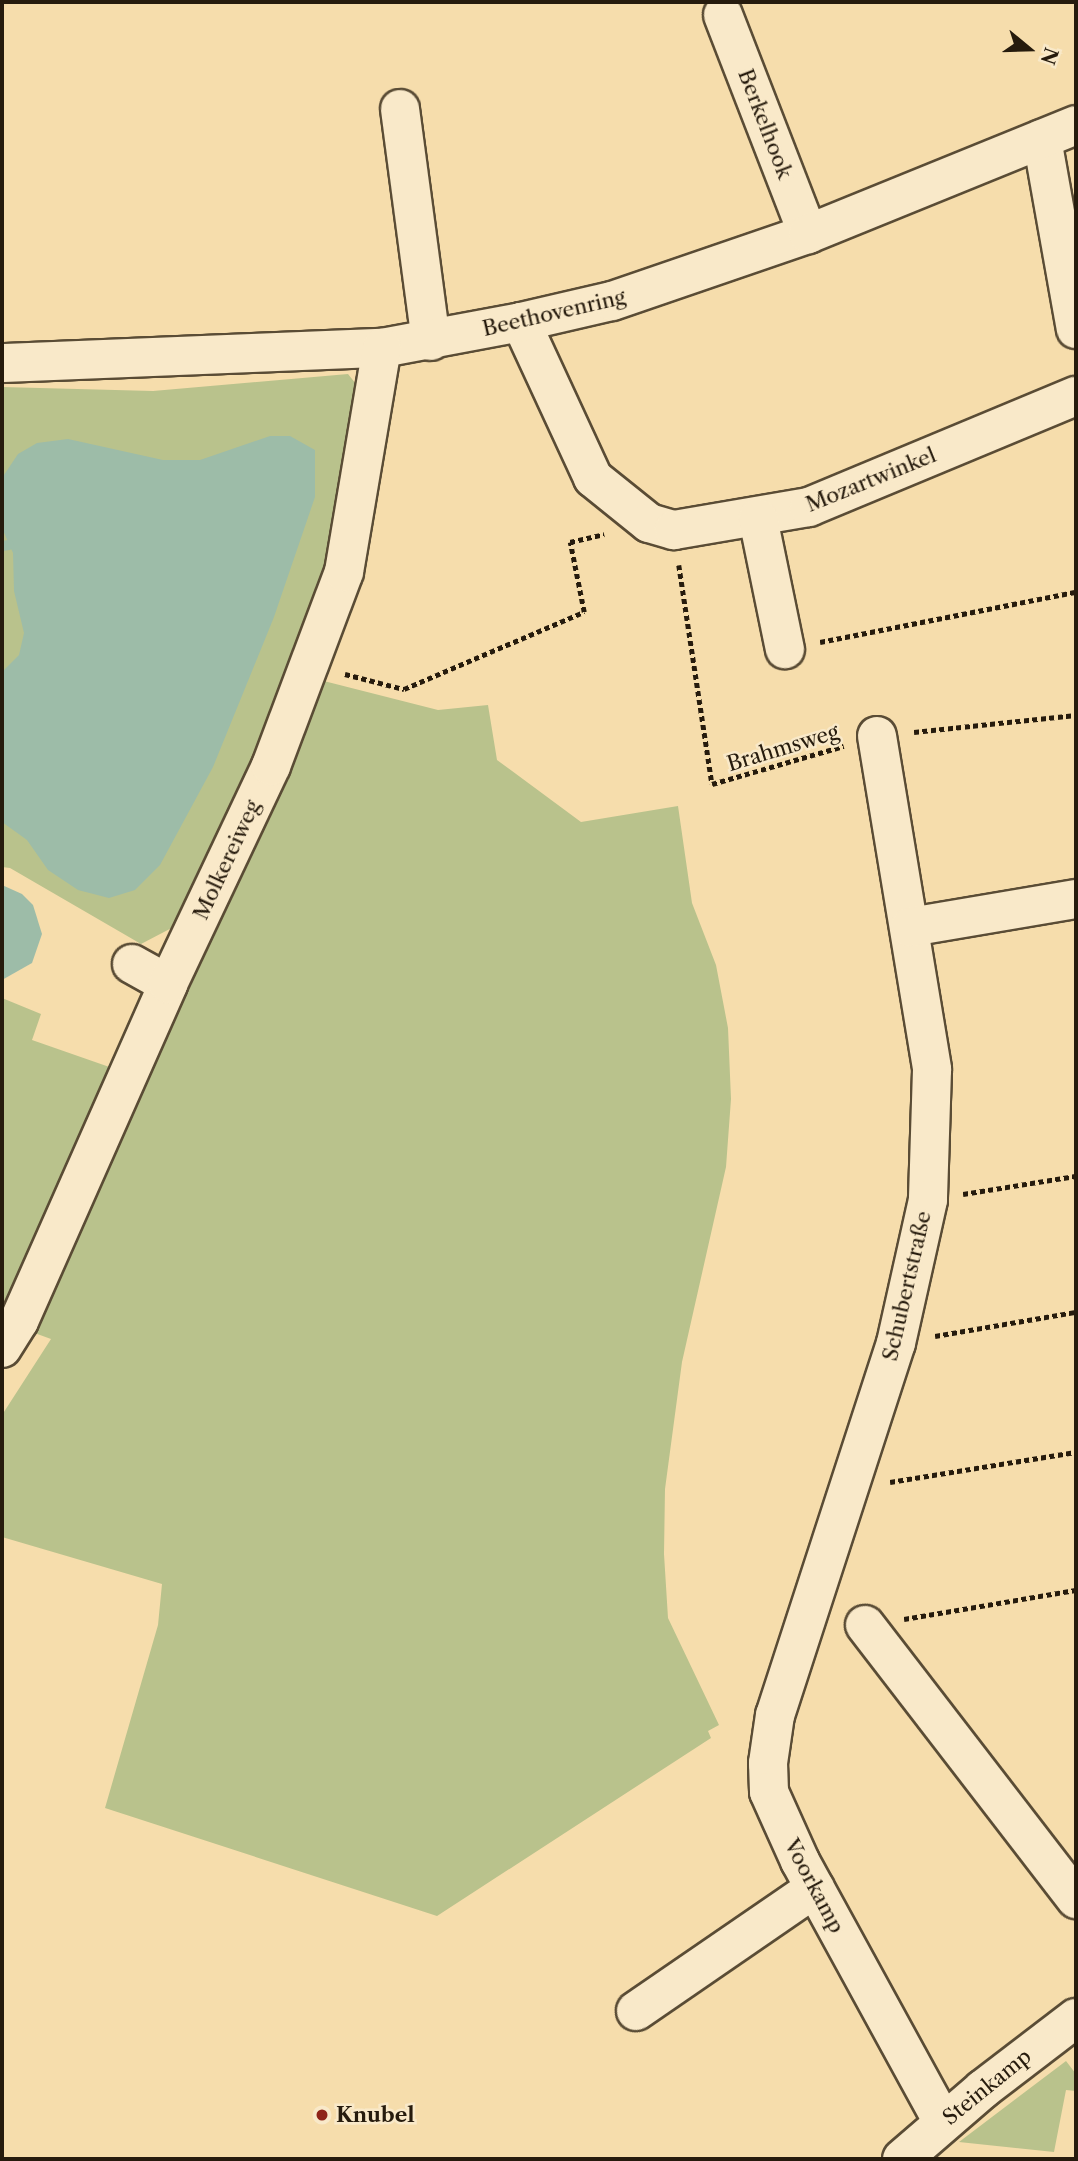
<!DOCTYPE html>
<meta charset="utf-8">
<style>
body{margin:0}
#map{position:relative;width:1078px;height:2161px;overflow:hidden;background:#f6ddac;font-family:"Libre Caslon Text",serif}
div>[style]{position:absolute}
.green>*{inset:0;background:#b9c28c}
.water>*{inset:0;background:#9dbca8}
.stream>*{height:10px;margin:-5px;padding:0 5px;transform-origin:5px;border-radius:5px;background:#9dbca8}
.path>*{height:4.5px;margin-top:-2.25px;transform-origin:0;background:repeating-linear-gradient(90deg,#261b0d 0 5px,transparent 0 8.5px)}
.roads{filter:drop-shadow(2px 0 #5a4c35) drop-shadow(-2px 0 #5a4c35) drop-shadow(0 2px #5a4c35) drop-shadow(0 -2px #5a4c35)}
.minor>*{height:38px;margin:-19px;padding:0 19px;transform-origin:19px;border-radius:19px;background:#f9e9c9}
.dots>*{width:19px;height:19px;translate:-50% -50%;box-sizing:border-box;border:4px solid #f9e9c9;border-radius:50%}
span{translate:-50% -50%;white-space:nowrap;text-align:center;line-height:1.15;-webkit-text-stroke:5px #f9e9c9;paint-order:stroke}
.street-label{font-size:21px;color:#261b0d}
.poi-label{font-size:21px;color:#261b0d;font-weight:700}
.left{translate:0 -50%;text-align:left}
.frame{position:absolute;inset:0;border:4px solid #261b0d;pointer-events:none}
.north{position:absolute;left:994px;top:14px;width:70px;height:70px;-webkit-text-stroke:5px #f9e9c9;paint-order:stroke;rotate:109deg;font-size:19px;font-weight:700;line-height:28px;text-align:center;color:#261b0d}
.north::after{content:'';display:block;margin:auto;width:24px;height:32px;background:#261b0d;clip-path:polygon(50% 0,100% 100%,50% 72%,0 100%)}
</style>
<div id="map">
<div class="green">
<i style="clip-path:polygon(348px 374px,356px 384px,360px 406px,323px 609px,185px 921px,141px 944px,10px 868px,2px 867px,2px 387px,153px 391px)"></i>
<i style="clip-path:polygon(312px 678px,438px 710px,488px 705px,497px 760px,581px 822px,678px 806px,692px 903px,716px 965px,728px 1028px,731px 1099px,726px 1167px,682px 1362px,665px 1489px,664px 1554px,668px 1618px,719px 1725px,708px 1731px,711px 1738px,437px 1916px,105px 1808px,158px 1625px,162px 1584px,2px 1537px,2px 1415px,51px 1339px,29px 1331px)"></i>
<i style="clip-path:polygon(2px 998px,41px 1014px,32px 1040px,118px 1070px,2px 1325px)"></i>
<i style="clip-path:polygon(1066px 2061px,1076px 2074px,1076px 2091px,1066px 2090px,1054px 2152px,959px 2142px)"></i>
</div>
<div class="water">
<i style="clip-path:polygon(270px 436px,290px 436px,315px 450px,315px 497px,274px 617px,213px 767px,160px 865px,135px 890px,109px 898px,78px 890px,48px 870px,27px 840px,2px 822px,2px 672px,19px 655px,24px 633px,14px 591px,13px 553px,2px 528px,4px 475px,18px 454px,37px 443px,68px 439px,163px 460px,200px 460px)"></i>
<i style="clip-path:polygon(2px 885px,22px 894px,33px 905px,42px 934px,32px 963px,2px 980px)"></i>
</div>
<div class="stream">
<i style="left:2px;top:546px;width:7px;rotate:-8deg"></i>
</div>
<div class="path">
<i style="left:679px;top:565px;width:221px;rotate:81.4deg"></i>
<i style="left:712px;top:784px;width:137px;rotate:-16.1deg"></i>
<i style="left:820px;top:642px;width:261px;rotate:-11.1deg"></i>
<i style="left:345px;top:674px;width:61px;rotate:14.3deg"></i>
<i style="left:404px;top:689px;width:196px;rotate:-23.2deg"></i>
<i style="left:584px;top:612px;width:71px;rotate:-101.3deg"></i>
<i style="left:570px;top:542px;width:35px;rotate:-13deg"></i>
<i style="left:914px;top:732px;width:163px;rotate:-6deg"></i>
<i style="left:963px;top:1194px;width:114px;rotate:-9.1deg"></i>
<i style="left:935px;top:1336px;width:143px;rotate:-9.7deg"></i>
<i style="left:890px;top:1482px;width:188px;rotate:-9.2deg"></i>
<i style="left:904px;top:1619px;width:174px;rotate:-9.6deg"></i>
</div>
<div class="roads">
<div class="minor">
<i style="left:723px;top:15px;width:235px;rotate:68.8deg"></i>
<i style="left:400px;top:109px;width:234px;rotate:82.4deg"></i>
<i style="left:1042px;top:139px;width:193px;rotate:79.9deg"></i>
<i style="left:521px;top:322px;width:172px;rotate:65.2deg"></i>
<i style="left:593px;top:478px;width:72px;rotate:38.8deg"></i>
<i style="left:649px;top:523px;width:26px;rotate:16deg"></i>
<i style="left:674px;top:530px;width:137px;rotate:-9.7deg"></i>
<i style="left:809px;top:507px;width:289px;rotate:-22.6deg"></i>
<i style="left:2px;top:363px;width:380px;rotate:-2.3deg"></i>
<i style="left:382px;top:348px;width:141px;rotate:-10.6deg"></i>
<i style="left:521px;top:322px;width:93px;rotate:-13deg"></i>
<i style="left:612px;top:301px;width:207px;rotate:-18.9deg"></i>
<i style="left:808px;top:234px;width:289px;rotate:-22.1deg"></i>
<i style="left:758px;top:518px;width:134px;rotate:78.4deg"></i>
<i style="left:877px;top:736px;width:338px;rotate:80.6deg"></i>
<i style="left:932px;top:1070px;width:130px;rotate:91.8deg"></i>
<i style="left:928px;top:1200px;width:147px;rotate:102.6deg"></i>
<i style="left:896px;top:1343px;width:391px;rotate:108deg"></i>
<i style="left:775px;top:1715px;width:49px;rotate:98.3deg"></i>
<i style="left:768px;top:1763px;width:29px;rotate:88deg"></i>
<i style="left:769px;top:1792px;width:76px;rotate:65.8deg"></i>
<i style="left:800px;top:1861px;width:298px;rotate:61.3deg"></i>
<i style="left:910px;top:927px;width:168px;rotate:-9.6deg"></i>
<i style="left:132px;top:964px;width:41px;rotate:29.1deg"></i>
<i style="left:2px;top:1348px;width:32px;rotate:-58deg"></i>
<i style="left:19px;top:1321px;width:368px;rotate:-66.1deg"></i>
<i style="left:168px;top:984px;width:241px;rotate:-64.7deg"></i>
<i style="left:271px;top:766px;width:207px;rotate:-69.4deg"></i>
<i style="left:344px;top:572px;width:227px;rotate:-80.4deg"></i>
<i style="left:865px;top:1625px;width:346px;rotate:52.4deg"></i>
<i style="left:636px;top:2011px;width:217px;rotate:-34.5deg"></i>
<i style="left:902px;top:2159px;width:107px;rotate:-40.8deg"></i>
<i style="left:983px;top:2089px;width:117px;rotate:-37.4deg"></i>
</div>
</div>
<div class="dots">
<i style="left:322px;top:2115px;background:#8f2418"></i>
</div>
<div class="street-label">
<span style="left:765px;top:124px;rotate:69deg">Berkelhook</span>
<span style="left:554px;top:313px;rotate:-13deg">Beethovenring</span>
<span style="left:871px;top:480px;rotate:-22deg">Mozartwinkel</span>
<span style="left:783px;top:748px;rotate:-17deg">Brahmsweg</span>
<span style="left:227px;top:860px;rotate:-65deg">Molkereiweg</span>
<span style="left:907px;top:1286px;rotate:-77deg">Schubertstraße</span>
<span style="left:814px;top:1886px;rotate:62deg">Voorkamp</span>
<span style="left:987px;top:2087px;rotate:-39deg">Steinkamp</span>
</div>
<div class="poi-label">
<span class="left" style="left:336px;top:2115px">Knubel</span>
</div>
<div class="frame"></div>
<div class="north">N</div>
</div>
